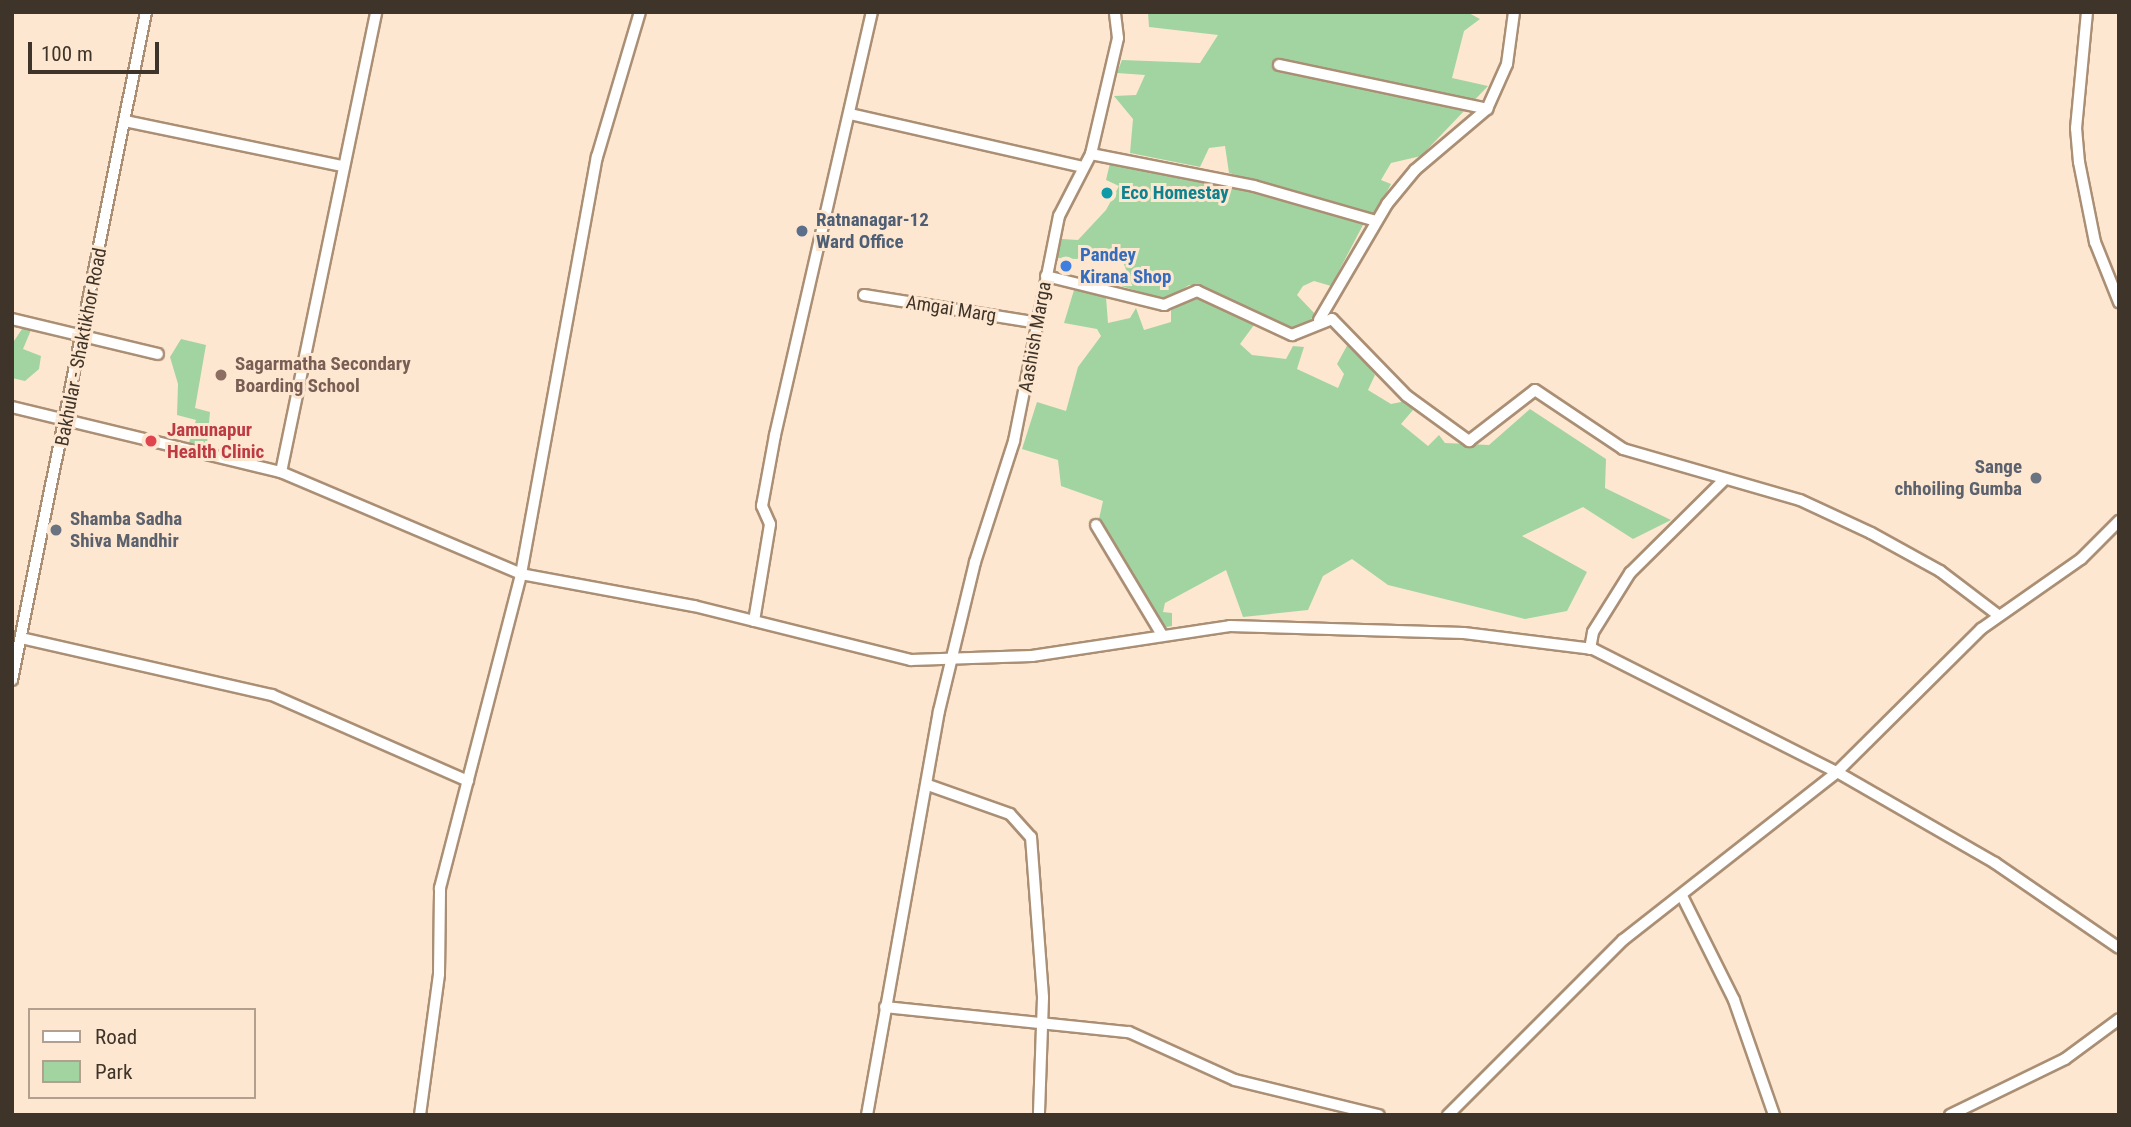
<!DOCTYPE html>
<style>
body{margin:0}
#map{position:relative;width:2131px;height:1127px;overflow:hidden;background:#fee7d0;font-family:"Roboto Condensed",sans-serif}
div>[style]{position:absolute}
.green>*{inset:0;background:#a2d4a1}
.roads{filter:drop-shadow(2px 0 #aa8f75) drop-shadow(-2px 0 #aa8f75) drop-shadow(0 2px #aa8f75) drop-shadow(0 -2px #aa8f75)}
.minor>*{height:10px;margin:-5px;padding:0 5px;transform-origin:5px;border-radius:5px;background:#fff}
.dots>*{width:19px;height:19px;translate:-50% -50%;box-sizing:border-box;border:4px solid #fee7d0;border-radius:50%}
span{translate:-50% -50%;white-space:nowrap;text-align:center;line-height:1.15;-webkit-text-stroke:6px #fee7d0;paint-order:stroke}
.culture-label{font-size:19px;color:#0d838f;font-weight:700}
.left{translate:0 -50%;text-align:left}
.service-label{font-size:19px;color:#4e5e75;font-weight:700}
.shop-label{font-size:19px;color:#366cbe;font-weight:700}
.street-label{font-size:19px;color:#3f3429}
.education-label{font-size:19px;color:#785e54;font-weight:700}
.health-label{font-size:19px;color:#be3a42;font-weight:700}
.worship-label{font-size:19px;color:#5b616d;font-weight:700}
.right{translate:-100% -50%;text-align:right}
.frame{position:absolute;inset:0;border:14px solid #3f3429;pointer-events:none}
.legend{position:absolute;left:28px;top:1008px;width:228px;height:91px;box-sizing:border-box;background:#fee7d0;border:2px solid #b29f8d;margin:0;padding:9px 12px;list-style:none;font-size:21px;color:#3f3429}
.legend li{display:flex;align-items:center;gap:14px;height:35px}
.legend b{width:35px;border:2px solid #b29f8d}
.scale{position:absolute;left:28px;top:42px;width:131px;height:32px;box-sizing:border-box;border:4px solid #3f3429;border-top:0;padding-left:9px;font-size:21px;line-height:24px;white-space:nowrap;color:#3f3429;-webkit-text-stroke:5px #fee7d0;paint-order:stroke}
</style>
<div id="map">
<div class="green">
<i style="clip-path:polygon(1148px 12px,1467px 12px,1480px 19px,1464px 31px,1452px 78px,1488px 86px,1421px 156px,1391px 163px,1381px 180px,1391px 184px,1374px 216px,1229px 173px,1225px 146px,1209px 148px,1200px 167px,1130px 153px,1133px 119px,1114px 96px,1136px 95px,1145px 75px,1117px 73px,1122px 60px,1200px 63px,1218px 35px,1149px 27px)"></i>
<i style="clip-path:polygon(1110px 163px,1159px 168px,1364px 223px,1331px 286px,1314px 281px,1303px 286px,1297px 295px,1316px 315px,1298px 330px,1205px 288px,1189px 285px,1166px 300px,1121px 286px,1127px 272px,1121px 257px,1087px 251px,1077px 259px,1056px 258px,1062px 239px,1078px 240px,1106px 210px,1119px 186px,1106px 180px)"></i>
<i style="clip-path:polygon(1074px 290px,1106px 297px,1108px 323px,1130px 318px,1136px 308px,1144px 330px,1171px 322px,1171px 307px,1187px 298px,1203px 300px,1254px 325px,1240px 344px,1252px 355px,1286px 359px,1293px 346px,1304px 347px,1297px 369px,1338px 388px,1344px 374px,1337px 364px,1349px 342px,1375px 375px,1368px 390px,1391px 404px,1406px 401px,1413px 410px,1401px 424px,1428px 446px,1439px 435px,1445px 443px,1489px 445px,1530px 409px,1606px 459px,1605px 488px,1671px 520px,1633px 539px,1583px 507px,1522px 536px,1587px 572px,1567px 611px,1525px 619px,1388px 585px,1352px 559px,1323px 576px,1308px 610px,1243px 617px,1226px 570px,1165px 603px,1163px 612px,1172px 613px,1172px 626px,1157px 629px,1099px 519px,1103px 501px,1061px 486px,1058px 460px,1022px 449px,1037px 402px,1066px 411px,1078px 367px,1101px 336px,1097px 329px,1064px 323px)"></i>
<i style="clip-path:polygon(24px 326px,31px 330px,23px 349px,41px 356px,39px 369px,25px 381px,12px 378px,12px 344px)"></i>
<i style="clip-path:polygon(181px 339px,206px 345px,195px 408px,210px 412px,207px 444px,189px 443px,196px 420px,177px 415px,178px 384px,170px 357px)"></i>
</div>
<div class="roads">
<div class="minor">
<i style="left:2087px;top:12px;width:117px;rotate:95.4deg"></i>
<i style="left:2076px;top:128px;width:34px;rotate:85deg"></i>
<i style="left:2079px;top:162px;width:82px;rotate:78.7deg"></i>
<i style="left:2095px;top:242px;width:65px;rotate:68.2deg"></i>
<i style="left:1279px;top:65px;width:213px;rotate:11.9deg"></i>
<i style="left:850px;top:114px;width:239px;rotate:12.8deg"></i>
<i style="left:125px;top:121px;width:222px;rotate:11.7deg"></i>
<i style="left:1091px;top:154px;width:166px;rotate:11.1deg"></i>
<i style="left:1254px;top:186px;width:127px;rotate:16deg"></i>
<i style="left:1046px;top:276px;width:122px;rotate:13.8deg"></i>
<i style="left:1164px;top:305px;width:36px;rotate:-23deg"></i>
<i style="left:1197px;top:291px;width:105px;rotate:24.9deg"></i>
<i style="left:1292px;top:335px;width:43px;rotate:-21.8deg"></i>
<i style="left:1332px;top:319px;width:107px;rotate:45.8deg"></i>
<i style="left:1407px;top:396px;width:77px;rotate:36deg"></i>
<i style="left:1469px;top:441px;width:83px;rotate:-37.7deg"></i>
<i style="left:1535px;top:390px;width:106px;rotate:33.8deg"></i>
<i style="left:1623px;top:449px;width:184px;rotate:16.1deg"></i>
<i style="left:1800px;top:500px;width:78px;rotate:24.9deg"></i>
<i style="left:1871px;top:533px;width:79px;rotate:28.8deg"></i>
<i style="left:1940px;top:571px;width:73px;rotate:37.2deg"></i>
<i style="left:864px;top:295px;width:177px;rotate:9.1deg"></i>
<i style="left:12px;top:319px;width:150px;rotate:13.5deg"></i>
<i style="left:1319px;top:320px;width:134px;rotate:-59.6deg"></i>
<i style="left:1387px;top:204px;width:44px;rotate:-50.5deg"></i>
<i style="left:1415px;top:170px;width:94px;rotate:-40.3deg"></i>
<i style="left:1487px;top:109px;width:49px;rotate:-66deg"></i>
<i style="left:1507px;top:64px;width:52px;rotate:-82.3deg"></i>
<i style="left:12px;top:407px;width:277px;rotate:13.6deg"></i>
<i style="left:281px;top:472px;width:261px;rotate:23deg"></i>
<i style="left:521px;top:574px;width:176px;rotate:10.5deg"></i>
<i style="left:694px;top:606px;width:224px;rotate:14deg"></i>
<i style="left:911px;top:660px;width:121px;rotate:-1.9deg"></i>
<i style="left:1032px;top:656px;width:200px;rotate:-8.6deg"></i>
<i style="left:1230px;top:626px;width:234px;rotate:1.7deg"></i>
<i style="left:1464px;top:633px;width:130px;rotate:7.1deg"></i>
<i style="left:1593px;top:649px;width:273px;rotate:26.8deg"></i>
<i style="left:1837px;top:772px;width:182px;rotate:29.9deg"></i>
<i style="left:1995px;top:863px;width:150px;rotate:34.4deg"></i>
<i style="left:281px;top:472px;width:470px;rotate:-78.3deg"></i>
<i style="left:1096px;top:525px;width:128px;rotate:59deg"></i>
<i style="left:754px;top:621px;width:98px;rotate:-80.6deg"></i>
<i style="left:770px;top:524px;width:20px;rotate:-114deg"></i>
<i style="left:762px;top:506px;width:72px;rotate:-79.6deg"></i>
<i style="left:775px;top:435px;width:434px;rotate:-77.1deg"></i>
<i style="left:21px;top:638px;width:257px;rotate:12.8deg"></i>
<i style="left:272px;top:695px;width:214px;rotate:23.7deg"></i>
<i style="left:1590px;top:649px;width:17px;rotate:-80deg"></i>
<i style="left:1593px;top:632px;width:70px;rotate:-57.9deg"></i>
<i style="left:1630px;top:573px;width:132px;rotate:-44.7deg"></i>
<i style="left:12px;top:680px;width:681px;rotate:-78.66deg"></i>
<i style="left:928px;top:785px;width:87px;rotate:19.5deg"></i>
<i style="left:1010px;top:814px;width:31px;rotate:48deg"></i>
<i style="left:1031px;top:837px;width:161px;rotate:85.7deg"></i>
<i style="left:1043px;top:998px;width:117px;rotate:92deg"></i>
<i style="left:1682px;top:896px;width:116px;rotate:63.4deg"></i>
<i style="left:1734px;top:1000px;width:122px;rotate:70.8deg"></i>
<i style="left:885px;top:1007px;width:245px;rotate:5.9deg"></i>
<i style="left:1129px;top:1032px;width:116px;rotate:24.4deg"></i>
<i style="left:1235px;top:1080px;width:148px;rotate:13.7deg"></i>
<i style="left:420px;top:1115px;width:142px;rotate:-82.3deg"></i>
<i style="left:439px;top:974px;width:86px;rotate:-89.3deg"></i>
<i style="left:440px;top:888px;width:324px;rotate:-75.5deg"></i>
<i style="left:521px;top:574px;width:424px;rotate:-79.7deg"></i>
<i style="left:597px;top:157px;width:151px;rotate:-73.5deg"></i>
<i style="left:867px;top:1115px;width:410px;rotate:-79.9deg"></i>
<i style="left:939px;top:711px;width:153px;rotate:-76.4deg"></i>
<i style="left:975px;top:562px;width:127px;rotate:-72.1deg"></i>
<i style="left:1014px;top:441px;width:229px;rotate:-78.7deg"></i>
<i style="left:1059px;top:216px;width:70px;rotate:-62.7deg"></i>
<i style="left:1091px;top:154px;width:119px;rotate:-76.9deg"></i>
<i style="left:1118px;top:38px;width:26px;rotate:-97deg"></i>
<i style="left:1448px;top:1115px;width:247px;rotate:-45deg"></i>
<i style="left:1623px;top:940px;width:272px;rotate:-38.1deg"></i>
<i style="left:1837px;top:772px;width:203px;rotate:-44.8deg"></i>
<i style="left:1981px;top:629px;width:122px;rotate:-35deg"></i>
<i style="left:2081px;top:559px;width:54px;rotate:-45deg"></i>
<i style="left:1950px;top:1115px;width:128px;rotate:-26deg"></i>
<i style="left:2065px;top:1059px;width:67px;rotate:-36.5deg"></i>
</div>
</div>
<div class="dots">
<i style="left:1107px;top:193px;background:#0f9aa8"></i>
<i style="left:802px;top:231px;background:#5c6f8a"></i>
<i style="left:1066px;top:266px;background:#3f7fe0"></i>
<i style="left:221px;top:375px;background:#8d6e63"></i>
<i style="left:151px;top:441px;background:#e0444e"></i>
<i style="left:2036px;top:478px;background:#6b7280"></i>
<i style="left:56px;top:530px;background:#6b7280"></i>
</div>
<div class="culture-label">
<span class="left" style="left:1121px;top:193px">Eco Homestay</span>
</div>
<div class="service-label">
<span class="left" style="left:816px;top:231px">Ratnanagar-12<br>Ward Office</span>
</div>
<div class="shop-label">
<span class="left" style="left:1080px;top:266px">Pandey<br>Kirana Shop</span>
</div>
<div class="street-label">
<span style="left:951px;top:309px;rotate:9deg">Amgai Marg</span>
<span style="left:1035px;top:337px;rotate:-80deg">Aashish Marga</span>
<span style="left:81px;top:347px;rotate:-79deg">Bakhular - Shaktikhor Road</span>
</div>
<div class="education-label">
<span class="left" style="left:235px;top:375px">Sagarmatha Secondary<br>Boarding School</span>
</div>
<div class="health-label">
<span class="left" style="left:167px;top:441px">Jamunapur<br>Health Clinic</span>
</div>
<div class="worship-label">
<span class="right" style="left:2022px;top:478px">Sange<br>chhoiling Gumba</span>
<span class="left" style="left:70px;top:530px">Shamba Sadha<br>Shiva Mandhir</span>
</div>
<div class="frame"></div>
<ul class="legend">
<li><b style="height:9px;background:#fff"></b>Road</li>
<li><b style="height:19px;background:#a2d4a1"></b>Park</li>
</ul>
<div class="scale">100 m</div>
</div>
